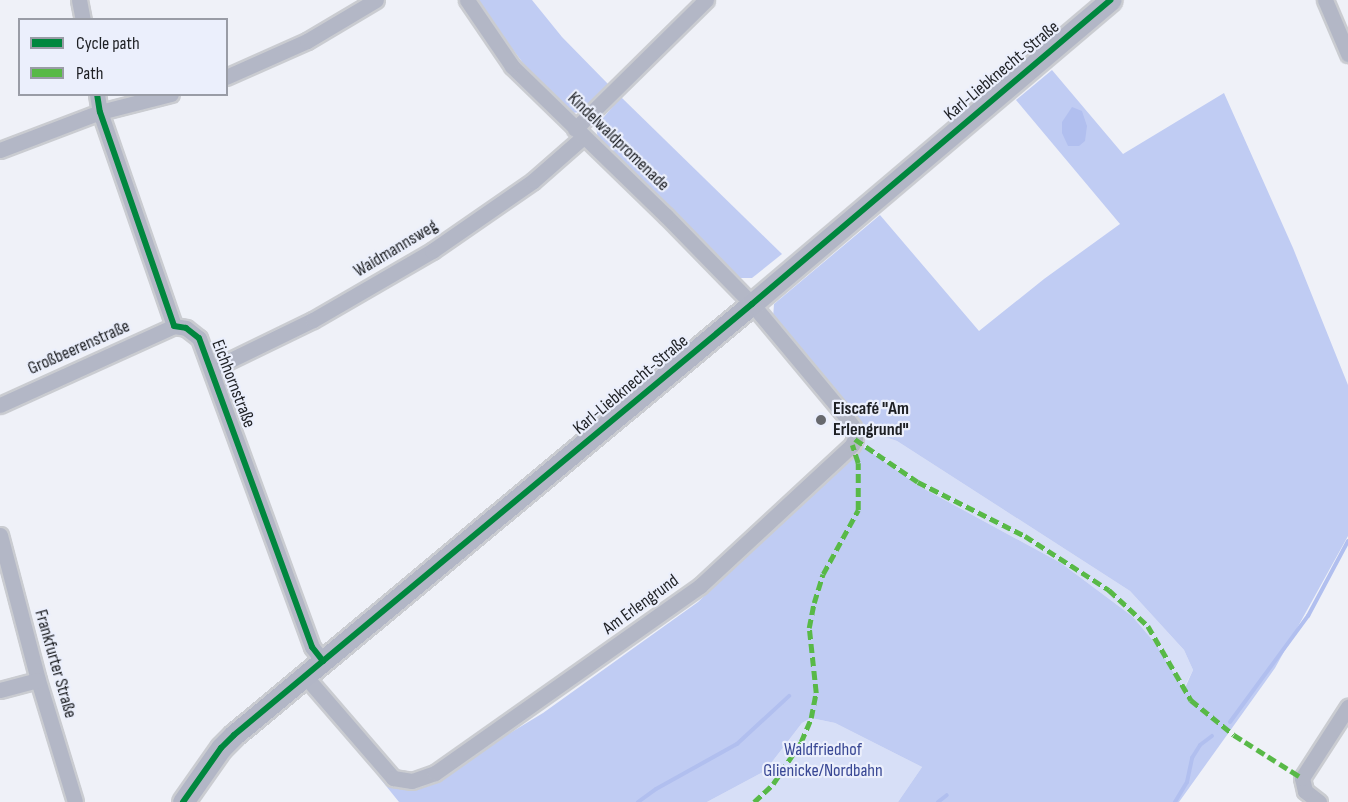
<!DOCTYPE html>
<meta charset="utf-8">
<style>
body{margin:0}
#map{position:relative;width:1348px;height:802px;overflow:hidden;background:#eff1f8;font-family:"Sofia Sans Condensed",sans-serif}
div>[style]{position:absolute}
.green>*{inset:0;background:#d7dff7}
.forest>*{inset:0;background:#c0ccf3}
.water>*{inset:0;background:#b1bfef}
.stream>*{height:4px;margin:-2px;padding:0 2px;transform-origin:2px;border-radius:2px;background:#b1bfef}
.roads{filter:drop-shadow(2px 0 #caccd1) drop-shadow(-2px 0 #caccd1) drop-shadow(0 2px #caccd1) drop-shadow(0 -2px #caccd1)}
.street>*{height:15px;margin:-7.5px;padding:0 7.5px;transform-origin:7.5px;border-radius:7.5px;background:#b3b7c6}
.secondary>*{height:21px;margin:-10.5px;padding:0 10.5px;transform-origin:10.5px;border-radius:10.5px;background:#b2b6c6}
.quiet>*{height:4.5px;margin-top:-2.25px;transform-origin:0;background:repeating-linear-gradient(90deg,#58b947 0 9px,transparent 0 13.5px)}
.cycleway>*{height:6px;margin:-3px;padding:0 3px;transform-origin:3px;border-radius:3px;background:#00873e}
.dots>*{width:16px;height:16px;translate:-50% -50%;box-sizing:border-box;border:3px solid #ebeffc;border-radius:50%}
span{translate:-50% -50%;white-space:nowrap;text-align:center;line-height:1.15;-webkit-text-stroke:4.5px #ebeffc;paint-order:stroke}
.street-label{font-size:18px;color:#1e2024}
.poi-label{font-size:18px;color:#1e2024;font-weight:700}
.left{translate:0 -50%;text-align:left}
.park-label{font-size:18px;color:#384794}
.legend{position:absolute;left:18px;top:18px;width:210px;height:78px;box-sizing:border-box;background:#ebeffc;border:2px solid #999ca6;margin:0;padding:8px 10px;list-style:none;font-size:18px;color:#1e2024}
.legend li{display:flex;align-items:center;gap:12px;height:30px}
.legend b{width:30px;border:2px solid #999ca6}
</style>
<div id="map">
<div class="green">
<i style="clip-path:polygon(867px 431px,897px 441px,1130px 591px,1184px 650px,1193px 670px,1183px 690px,1156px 644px,1132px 616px,1061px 563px,919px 486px,862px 446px)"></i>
<i style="clip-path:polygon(811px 718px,835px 723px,922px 767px,898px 802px,707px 802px,765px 771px,802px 723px)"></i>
</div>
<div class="forest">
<i style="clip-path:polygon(475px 0,532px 0,562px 37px,608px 84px,583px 112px,570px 113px,526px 67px)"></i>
<i style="clip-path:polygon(1052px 70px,1123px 154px,1224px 93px,1293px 248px,1348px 385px,1348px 536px,1275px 668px,1179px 802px,898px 802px,922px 767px,835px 723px,811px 718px,802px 723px,765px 771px,707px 802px,399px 802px,378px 776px,388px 785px,401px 789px,421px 787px,543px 713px,698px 602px,862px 446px,919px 486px,1061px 563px,1132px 616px,1156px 644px,1184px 690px,1193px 670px,1184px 650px,1130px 591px,897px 441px,867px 431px,773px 318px,774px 304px,880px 215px,979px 331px,1044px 279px,1120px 224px,1016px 100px)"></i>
<i style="clip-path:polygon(621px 97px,782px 254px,752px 278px,738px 278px,598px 140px,596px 126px)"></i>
</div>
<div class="water">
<i style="clip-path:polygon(1072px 107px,1082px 111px,1087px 126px,1085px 141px,1079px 146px,1068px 146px,1062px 133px,1062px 122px)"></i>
</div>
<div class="stream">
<i style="left:1230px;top:722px;width:132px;rotate:-53.7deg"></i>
<i style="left:1308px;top:616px;width:85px;rotate:-61.9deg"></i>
<i style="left:638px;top:802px;width:22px;rotate:-36deg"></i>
<i style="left:656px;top:789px;width:93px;rotate:-29.1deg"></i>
<i style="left:737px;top:744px;width:71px;rotate:-42.7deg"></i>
<i style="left:938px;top:802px;width:11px;rotate:-38deg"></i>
<i style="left:1175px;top:802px;width:23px;rotate:-59deg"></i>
<i style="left:1187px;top:782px;width:25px;rotate:-78deg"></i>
<i style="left:1192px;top:758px;width:15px;rotate:-58deg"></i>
<i style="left:1200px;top:745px;width:15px;rotate:-37deg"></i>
</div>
<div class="roads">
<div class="street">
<i style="left:79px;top:0;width:20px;rotate:79deg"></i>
<i style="left:1325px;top:0;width:59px;rotate:66.9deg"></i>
<i style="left:226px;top:77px;width:89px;rotate:-24deg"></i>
<i style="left:307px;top:41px;width:80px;rotate:-30.7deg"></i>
<i style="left:97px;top:94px;width:18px;rotate:81deg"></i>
<i style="left:100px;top:112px;width:226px;rotate:70.9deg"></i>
<i style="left:174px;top:326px;width:12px;rotate:9deg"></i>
<i style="left:186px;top:328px;width:16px;rotate:38deg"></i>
<i style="left:199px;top:338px;width:329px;rotate:69.9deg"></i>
<i style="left:312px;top:647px;width:18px;rotate:52deg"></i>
<i style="left:575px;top:129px;width:184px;rotate:-44.6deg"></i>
<i style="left:0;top:150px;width:107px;rotate:-20.8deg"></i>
<i style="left:100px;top:112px;width:73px;rotate:-14.2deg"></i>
<i style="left:212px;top:369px;width:112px;rotate:-25.9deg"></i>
<i style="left:313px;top:320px;width:138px;rotate:-30.1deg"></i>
<i style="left:432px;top:251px;width:123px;rotate:-34.7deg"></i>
<i style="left:533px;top:181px;width:67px;rotate:-41.3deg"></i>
<i style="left:0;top:405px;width:191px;rotate:-24.4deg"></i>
<i style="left:0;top:535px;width:150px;rotate:75.3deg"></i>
<i style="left:38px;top:680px;width:127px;rotate:73.1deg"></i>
<i style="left:305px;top:676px;width:135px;rotate:49.2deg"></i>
<i style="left:393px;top:778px;width:19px;rotate:9deg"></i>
<i style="left:412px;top:781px;width:24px;rotate:-19deg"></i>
<i style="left:435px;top:773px;width:324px;rotate:-35.2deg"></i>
<i style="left:700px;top:586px;width:207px;rotate:-42.8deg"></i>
<i style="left:852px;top:445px;width:7px;rotate:-63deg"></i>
<i style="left:855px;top:439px;width:12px;rotate:-99deg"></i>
<i style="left:853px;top:427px;width:19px;rotate:-126deg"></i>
<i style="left:842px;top:412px;width:141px;rotate:-129.8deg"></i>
<i style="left:752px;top:304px;width:123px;rotate:-134.3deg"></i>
<i style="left:666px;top:216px;width:215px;rotate:-135.8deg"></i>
<i style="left:512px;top:66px;width:80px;rotate:-124.3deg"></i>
<i style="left:0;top:690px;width:39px;rotate:-15deg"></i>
<i style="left:1319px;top:802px;width:18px;rotate:-142deg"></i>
<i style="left:1305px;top:791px;width:13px;rotate:-103deg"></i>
<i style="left:1302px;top:778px;width:85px;rotate:-57.1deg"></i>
</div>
<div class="secondary">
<i style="left:183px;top:802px;width:66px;rotate:-54.9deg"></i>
<i style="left:221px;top:748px;width:18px;rotate:-45deg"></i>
<i style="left:234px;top:735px;width:674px;rotate:-39.76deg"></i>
<i style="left:752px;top:304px;width:470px;rotate:-40.3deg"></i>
</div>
</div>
<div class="quiet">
<i style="left:855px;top:439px;width:76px;rotate:34.3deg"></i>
<i style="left:918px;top:482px;width:120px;rotate:26.8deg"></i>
<i style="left:1025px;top:536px;width:100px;rotate:32.7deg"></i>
<i style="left:1109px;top:590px;width:53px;rotate:42.7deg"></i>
<i style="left:1148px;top:626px;width:86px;rotate:59.8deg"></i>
<i style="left:1191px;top:700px;width:55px;rotate:39.1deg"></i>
<i style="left:1234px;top:735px;width:80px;rotate:32.3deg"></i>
<i style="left:754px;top:802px;width:26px;rotate:-43deg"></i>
<i style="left:773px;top:784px;width:50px;rotate:-56.3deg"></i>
<i style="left:801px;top:742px;width:26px;rotate:-67deg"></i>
<i style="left:811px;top:718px;width:25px;rotate:-79deg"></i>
<i style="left:816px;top:693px;width:65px;rotate:-96.1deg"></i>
<i style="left:809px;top:628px;width:25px;rotate:-79deg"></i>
<i style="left:814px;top:603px;width:30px;rotate:-73deg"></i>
<i style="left:823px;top:574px;width:73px;rotate:-61.3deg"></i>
<i style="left:858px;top:510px;width:47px;rotate:-90deg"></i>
<i style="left:858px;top:463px;width:19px;rotate:-108deg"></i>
</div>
<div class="cycleway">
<i style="left:97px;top:94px;width:18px;rotate:81deg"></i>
<i style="left:100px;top:112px;width:226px;rotate:70.9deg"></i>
<i style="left:174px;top:326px;width:12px;rotate:9deg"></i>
<i style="left:186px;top:328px;width:16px;rotate:38deg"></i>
<i style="left:199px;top:338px;width:329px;rotate:69.9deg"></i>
<i style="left:312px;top:647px;width:18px;rotate:52deg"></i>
<i style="left:183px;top:802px;width:66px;rotate:-54.9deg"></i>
<i style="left:221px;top:748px;width:18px;rotate:-45deg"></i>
<i style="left:234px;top:735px;width:674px;rotate:-39.76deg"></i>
<i style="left:752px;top:304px;width:470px;rotate:-40.3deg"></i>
</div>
<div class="dots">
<i style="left:821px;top:420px;background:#67696e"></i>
</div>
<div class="street-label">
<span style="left:1002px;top:71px;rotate:-40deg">Karl-Liebknecht-Straße</span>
<span style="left:618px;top:142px;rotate:44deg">Kindelwaldpromenade</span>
<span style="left:396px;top:249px;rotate:-31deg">Waidmannsweg</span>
<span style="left:79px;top:348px;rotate:-24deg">Großbeerenstraße</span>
<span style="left:233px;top:384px;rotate:69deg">Eichhornstraße</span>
<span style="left:631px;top:385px;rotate:-40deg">Karl-Liebknecht-Straße</span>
<span style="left:641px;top:605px;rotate:-36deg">Am Erlengrund</span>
<span style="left:55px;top:664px;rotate:74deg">Frankfurter Straße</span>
</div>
<div class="poi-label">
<span class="left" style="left:833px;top:420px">Eiscafé "Am<br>Erlengrund"</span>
</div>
<div class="park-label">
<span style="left:823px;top:761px">Waldfriedhof<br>Glienicke/Nordbahn</span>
</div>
<ul class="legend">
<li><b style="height:8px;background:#00873e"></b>Cycle path</li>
<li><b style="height:8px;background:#58b947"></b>Path</li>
</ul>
</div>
